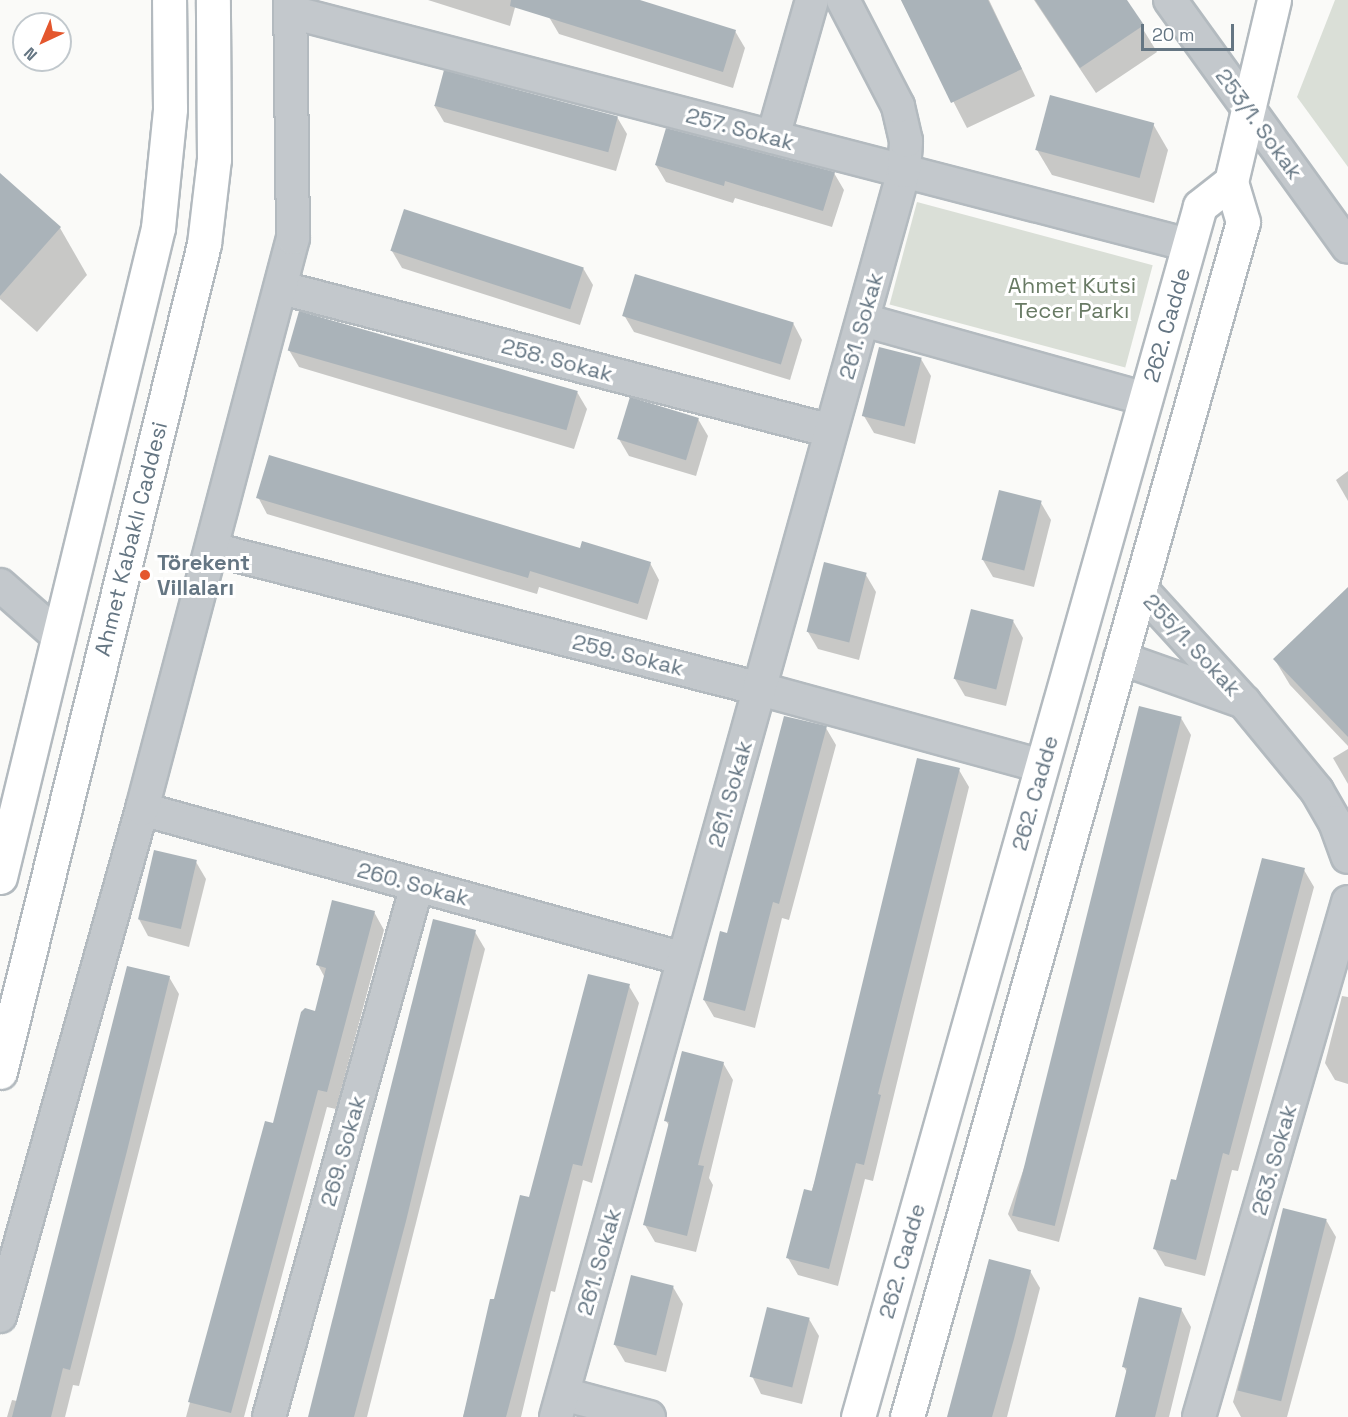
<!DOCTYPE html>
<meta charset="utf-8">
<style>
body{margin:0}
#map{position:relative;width:1348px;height:1417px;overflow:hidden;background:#fafaf8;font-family:"Space Grotesk",sans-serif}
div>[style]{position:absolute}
.green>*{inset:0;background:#dadfd7;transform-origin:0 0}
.shadow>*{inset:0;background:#0003}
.building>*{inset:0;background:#aab3b9;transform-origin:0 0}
.roads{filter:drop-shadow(2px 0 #b3babf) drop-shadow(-2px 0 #b3babf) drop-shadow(0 2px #b3babf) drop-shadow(0 -2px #b3babf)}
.street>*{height:32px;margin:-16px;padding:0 16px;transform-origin:16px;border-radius:16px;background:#c3c8cc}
.secondary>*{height:33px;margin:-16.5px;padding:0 16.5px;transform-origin:16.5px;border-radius:16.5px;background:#fff}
.dots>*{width:16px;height:16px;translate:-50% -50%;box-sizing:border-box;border:3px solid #fff;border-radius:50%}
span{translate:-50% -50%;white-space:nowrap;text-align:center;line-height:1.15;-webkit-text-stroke:6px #fff;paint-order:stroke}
.street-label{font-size:22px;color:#657683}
.park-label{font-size:22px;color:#687a64}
.poi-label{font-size:22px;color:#657683;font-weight:700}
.left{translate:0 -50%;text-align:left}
.north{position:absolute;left:12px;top:12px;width:60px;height:60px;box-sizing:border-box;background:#fff;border:2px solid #c1c8cd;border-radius:50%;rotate:224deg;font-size:16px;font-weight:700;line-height:24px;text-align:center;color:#657683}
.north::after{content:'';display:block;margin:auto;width:21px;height:27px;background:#e4572e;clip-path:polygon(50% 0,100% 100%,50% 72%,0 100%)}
.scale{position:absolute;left:1141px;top:24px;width:93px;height:27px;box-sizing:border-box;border:3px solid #657683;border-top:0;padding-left:8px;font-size:18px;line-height:21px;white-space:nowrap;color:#657683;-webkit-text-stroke:4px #fff;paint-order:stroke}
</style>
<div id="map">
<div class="green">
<i style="clip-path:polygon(1335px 0,1348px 0,1348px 167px,1297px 97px)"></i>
<i style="left:917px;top:202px;width:244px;height:106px;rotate:15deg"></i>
</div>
<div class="shadow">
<i style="clip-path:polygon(428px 0,517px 0,510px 26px)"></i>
<i style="clip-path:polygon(554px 0,634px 0,735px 31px,745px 48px,733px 88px,559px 34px,549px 17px)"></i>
<i style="clip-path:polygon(901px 0,989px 0,1035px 96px,967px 128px)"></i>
<i style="clip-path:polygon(1034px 0,1125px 0,1157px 52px,1096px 93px)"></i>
<i style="clip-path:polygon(434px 105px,617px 117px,627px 134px,616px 171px,444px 122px)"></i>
<i style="clip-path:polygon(1153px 124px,1168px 150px,1154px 203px,1052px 175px,1037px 150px)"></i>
<i style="clip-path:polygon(656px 165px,834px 173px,844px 190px,832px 227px,735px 198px,733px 203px,666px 182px)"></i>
<i style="clip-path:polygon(0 175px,60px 228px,87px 275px,37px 332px,0 299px)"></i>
<i style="clip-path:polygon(392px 251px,583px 268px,593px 285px,580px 325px,402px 268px)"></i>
<i style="clip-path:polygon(624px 315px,793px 323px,802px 340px,790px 380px,634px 332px)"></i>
<i style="clip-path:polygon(289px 350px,577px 392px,587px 409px,574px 449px,299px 367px)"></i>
<i style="clip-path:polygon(921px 359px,931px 376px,915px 444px,874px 433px,864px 416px)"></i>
<i style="clip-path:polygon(698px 419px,708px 436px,696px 476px,629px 456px,619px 439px)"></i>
<i style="clip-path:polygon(1348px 471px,1348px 501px,1336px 480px)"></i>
<i style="clip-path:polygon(258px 497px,650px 563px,659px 580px,647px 620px,539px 587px,537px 594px,267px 514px)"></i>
<i style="clip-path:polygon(1041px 503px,1051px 520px,1034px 587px,993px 577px,983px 560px)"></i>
<i style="clip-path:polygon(866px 575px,876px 592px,859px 660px,818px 649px,808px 632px)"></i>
<i style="clip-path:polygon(1348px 589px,1348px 746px,1290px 685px,1275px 660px)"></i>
<i style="clip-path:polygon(1013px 621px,1023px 638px,1006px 706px,965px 696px,955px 679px)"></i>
<i style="clip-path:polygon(1181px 718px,1191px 735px,1059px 1242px,1018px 1231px,1008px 1214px)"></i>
<i style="clip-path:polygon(826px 728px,836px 745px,789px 920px,782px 918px,755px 1028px,714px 1017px,704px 1000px)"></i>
<i style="clip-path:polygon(1348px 749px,1348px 784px,1333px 758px)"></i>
<i style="clip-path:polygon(959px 770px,969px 787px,873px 1181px,865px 1179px,838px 1286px,798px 1275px,788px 1258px)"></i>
<i style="clip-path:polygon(196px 862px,206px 879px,189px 947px,148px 936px,139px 919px)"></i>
<i style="clip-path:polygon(1304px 870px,1314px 887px,1238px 1171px,1232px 1170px,1205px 1276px,1165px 1266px,1155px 1249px,1177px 1182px)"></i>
<i style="clip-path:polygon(374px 912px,384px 930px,336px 1109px,327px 1107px,244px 1417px,186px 1417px,266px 1123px,274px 1125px,316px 1013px,325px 978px,318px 965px)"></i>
<i style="clip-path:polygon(475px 932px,485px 949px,367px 1417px,311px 1417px)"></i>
<i style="clip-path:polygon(169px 977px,179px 994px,79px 1386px,73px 1385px,65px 1417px,7px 1417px,12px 1400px,17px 1401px)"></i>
<i style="clip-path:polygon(629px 986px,639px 1003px,592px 1183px,583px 1180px,555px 1292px,551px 1291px,521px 1417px,463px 1417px,495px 1301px,530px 1199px)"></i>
<i style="clip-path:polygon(1342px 996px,1348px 997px,1348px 1084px,1335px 1080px,1325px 1063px)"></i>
<i style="clip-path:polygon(723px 1063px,733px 1080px,709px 1178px,713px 1185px,696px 1252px,655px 1242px,645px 1225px,670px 1127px,666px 1121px)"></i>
<i style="clip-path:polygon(1285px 1210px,1326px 1220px,1336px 1237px,1287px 1417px,1241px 1417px,1233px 1402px)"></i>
<i style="clip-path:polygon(1030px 1271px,1040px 1288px,1007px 1417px,949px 1417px)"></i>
<i style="clip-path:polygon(673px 1287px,683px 1304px,666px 1372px,625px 1362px,615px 1345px)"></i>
<i style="clip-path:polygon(1181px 1309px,1191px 1327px,1169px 1417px,1117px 1417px,1128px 1374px,1124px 1367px)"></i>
<i style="clip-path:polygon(809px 1319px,819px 1336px,802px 1404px,761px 1394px,752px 1376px)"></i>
</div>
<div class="building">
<i style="clip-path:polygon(511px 0,640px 0,736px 30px,723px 72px,510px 6px)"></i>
<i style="clip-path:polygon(901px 0,988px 0,1022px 69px,951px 103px)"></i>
<i style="clip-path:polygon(1035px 0,1127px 0,1144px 25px,1080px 68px)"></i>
<i style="left:444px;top:70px;width:180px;height:37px;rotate:15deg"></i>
<i style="left:1050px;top:95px;width:108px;height:57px;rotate:15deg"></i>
<i style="clip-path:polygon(666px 128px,835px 172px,823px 211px,725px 181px,724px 186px,655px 165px)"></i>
<i style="clip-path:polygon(0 173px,61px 227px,0 296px)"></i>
<i style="left:404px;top:209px;width:189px;height:44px;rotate:18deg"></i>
<i style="left:635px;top:274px;width:166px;height:44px;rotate:17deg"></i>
<i style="left:299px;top:311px;width:290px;height:41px;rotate:16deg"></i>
<i style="left:879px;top:347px;width:44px;height:71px;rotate:14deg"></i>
<i style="left:630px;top:397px;width:72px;height:44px;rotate:17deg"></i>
<i style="clip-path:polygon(269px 455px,580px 548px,582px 541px,651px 562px,638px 604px,530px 571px,528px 578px,256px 498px)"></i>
<i style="left:999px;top:490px;width:44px;height:72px;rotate:14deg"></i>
<i style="left:824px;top:562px;width:44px;height:72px;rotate:14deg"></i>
<i style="clip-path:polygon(1348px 587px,1348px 737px,1273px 659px)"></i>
<i style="left:971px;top:609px;width:44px;height:72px;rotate:14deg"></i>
<i style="left:1139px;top:706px;width:44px;height:525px;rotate:14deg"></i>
<i style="clip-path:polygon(784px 716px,827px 726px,779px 904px,773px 902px,745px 1011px,703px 1000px,720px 931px,727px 933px)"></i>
<i style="clip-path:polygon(917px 758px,960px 768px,878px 1094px,881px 1095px,864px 1165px,856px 1163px,829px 1269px,786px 1258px,804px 1189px,812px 1191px)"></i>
<i style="left:154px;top:850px;width:44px;height:71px;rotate:13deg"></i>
<i style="clip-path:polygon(1262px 858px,1305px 868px,1229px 1155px,1223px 1153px,1196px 1260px,1153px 1249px,1171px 1179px,1176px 1180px)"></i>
<i style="clip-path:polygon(332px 900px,375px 911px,327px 1092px,318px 1090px,231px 1413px,188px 1402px,265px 1121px,273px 1123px,301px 1012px,305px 1008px,315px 1011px,326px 968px,316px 965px)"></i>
<i style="clip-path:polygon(433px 919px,476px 930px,406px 1221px,354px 1417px,308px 1417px)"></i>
<i style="clip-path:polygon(127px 966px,170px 976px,127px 1151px,70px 1370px,63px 1368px,51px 1417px,12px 1417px)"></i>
<i style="clip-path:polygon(588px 974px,630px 984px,582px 1166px,573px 1164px,506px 1417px,463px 1417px,490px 1299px,494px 1299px,520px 1195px,529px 1197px)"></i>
<i style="clip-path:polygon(682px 1051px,724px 1062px,698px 1165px,704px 1166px,687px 1236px,643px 1225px,669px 1122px,664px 1121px)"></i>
<i style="left:1283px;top:1208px;width:45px;height:188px;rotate:14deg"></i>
<i style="clip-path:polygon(989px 1259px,1031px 1270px,1014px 1339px,992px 1417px,947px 1417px)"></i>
<i style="left:631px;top:1275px;width:44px;height:72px;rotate:14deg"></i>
<i style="clip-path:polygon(1139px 1297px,1182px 1308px,1155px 1417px,1115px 1417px,1127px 1368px,1122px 1367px)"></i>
<i style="left:767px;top:1307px;width:44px;height:72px;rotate:14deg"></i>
</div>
<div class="roads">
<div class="street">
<i style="left:1170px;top:0;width:304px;rotate:54.2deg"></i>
<i style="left:291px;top:12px;width:928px;rotate:14.55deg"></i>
<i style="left:773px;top:137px;width:142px;rotate:-74.1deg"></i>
<i style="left:282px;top:288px;width:567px;rotate:14.6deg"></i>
<i style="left:863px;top:320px;width:294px;rotate:15.6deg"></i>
<i style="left:212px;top:549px;width:566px;rotate:14.33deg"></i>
<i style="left:760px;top:689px;width:292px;rotate:15.3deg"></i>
<i style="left:0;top:585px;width:79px;rotate:41.4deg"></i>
<i style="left:1120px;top:658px;width:132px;rotate:19.5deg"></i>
<i style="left:1244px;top:702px;width:154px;rotate:-132.4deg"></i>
<i style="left:1244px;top:702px;width:115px;rotate:50.6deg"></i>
<i style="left:1317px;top:791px;width:36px;rotate:60deg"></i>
<i style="left:1335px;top:822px;width:37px;rotate:70deg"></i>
<i style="left:142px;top:809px;width:562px;rotate:15.47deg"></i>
<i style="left:0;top:1316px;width:527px;rotate:-74.35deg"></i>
<i style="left:142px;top:809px;width:591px;rotate:-75.19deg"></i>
<i style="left:293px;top:238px;width:238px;rotate:-90.7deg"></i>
<i style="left:563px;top:1394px;width:89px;rotate:15deg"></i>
<i style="left:269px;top:1417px;width:552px;rotate:-74.45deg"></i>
<i style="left:556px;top:1417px;width:1294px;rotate:-74.4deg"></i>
<i style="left:904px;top:171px;width:30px;rotate:-86deg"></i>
<i style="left:906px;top:141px;width:36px;rotate:-103deg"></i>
<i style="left:898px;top:106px;width:119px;rotate:-117.4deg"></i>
<i style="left:1199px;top:1417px;width:536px;rotate:-73.86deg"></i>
</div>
<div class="secondary">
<i style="left:0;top:877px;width:668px;rotate:-76.32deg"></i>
<i style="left:158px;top:228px;width:120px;rotate:-84.2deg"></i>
<i style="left:170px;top:109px;width:109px;rotate:-90.5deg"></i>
<i style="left:0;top:1072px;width:853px;rotate:-76.16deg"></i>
<i style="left:204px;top:244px;width:86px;rotate:-83.3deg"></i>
<i style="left:214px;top:159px;width:159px;rotate:-90.4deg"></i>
<i style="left:858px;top:1417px;width:1258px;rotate:-74.23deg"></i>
<i style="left:1200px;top:206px;width:39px;rotate:-38deg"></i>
<i style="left:907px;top:1417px;width:1241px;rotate:-74.3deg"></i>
<i style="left:1243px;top:222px;width:42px;rotate:-106.7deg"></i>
<i style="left:1231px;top:182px;width:187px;rotate:-76.7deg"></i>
</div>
</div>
<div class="dots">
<i style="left:145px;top:575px;background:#e4572e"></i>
</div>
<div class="street-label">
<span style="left:1259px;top:124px;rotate:54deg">253/1. Sokak</span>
<span style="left:740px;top:129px;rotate:15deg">257. Sokak</span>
<span style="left:1167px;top:325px;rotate:-74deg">262. Cadde</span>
<span style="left:861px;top:326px;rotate:-74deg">261. Sokak</span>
<span style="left:557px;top:360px;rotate:15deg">258. Sokak</span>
<span style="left:131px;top:539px;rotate:-76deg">Ahmet Kabaklı Caddesi</span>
<span style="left:1192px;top:645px;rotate:47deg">255/1. Sokak</span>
<span style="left:628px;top:655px;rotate:14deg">259. Sokak</span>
<span style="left:1035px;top:793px;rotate:-74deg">262. Cadde</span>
<span style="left:730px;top:794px;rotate:-74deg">261. Sokak</span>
<span style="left:413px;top:884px;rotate:15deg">260. Sokak</span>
<span style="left:343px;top:1151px;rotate:-74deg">269. Sokak</span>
<span style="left:1274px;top:1160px;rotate:-74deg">263. Sokak</span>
<span style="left:902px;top:1261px;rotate:-74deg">262. Cadde</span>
<span style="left:599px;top:1262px;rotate:-74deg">261. Sokak</span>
</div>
<div class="park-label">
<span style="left:1072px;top:298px">Ahmet Kutsi<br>Tecer Parkı</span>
</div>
<div class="poi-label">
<span class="left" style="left:157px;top:575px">Törekent<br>Villaları</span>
</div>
<div class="north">N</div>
<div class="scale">20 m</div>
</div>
